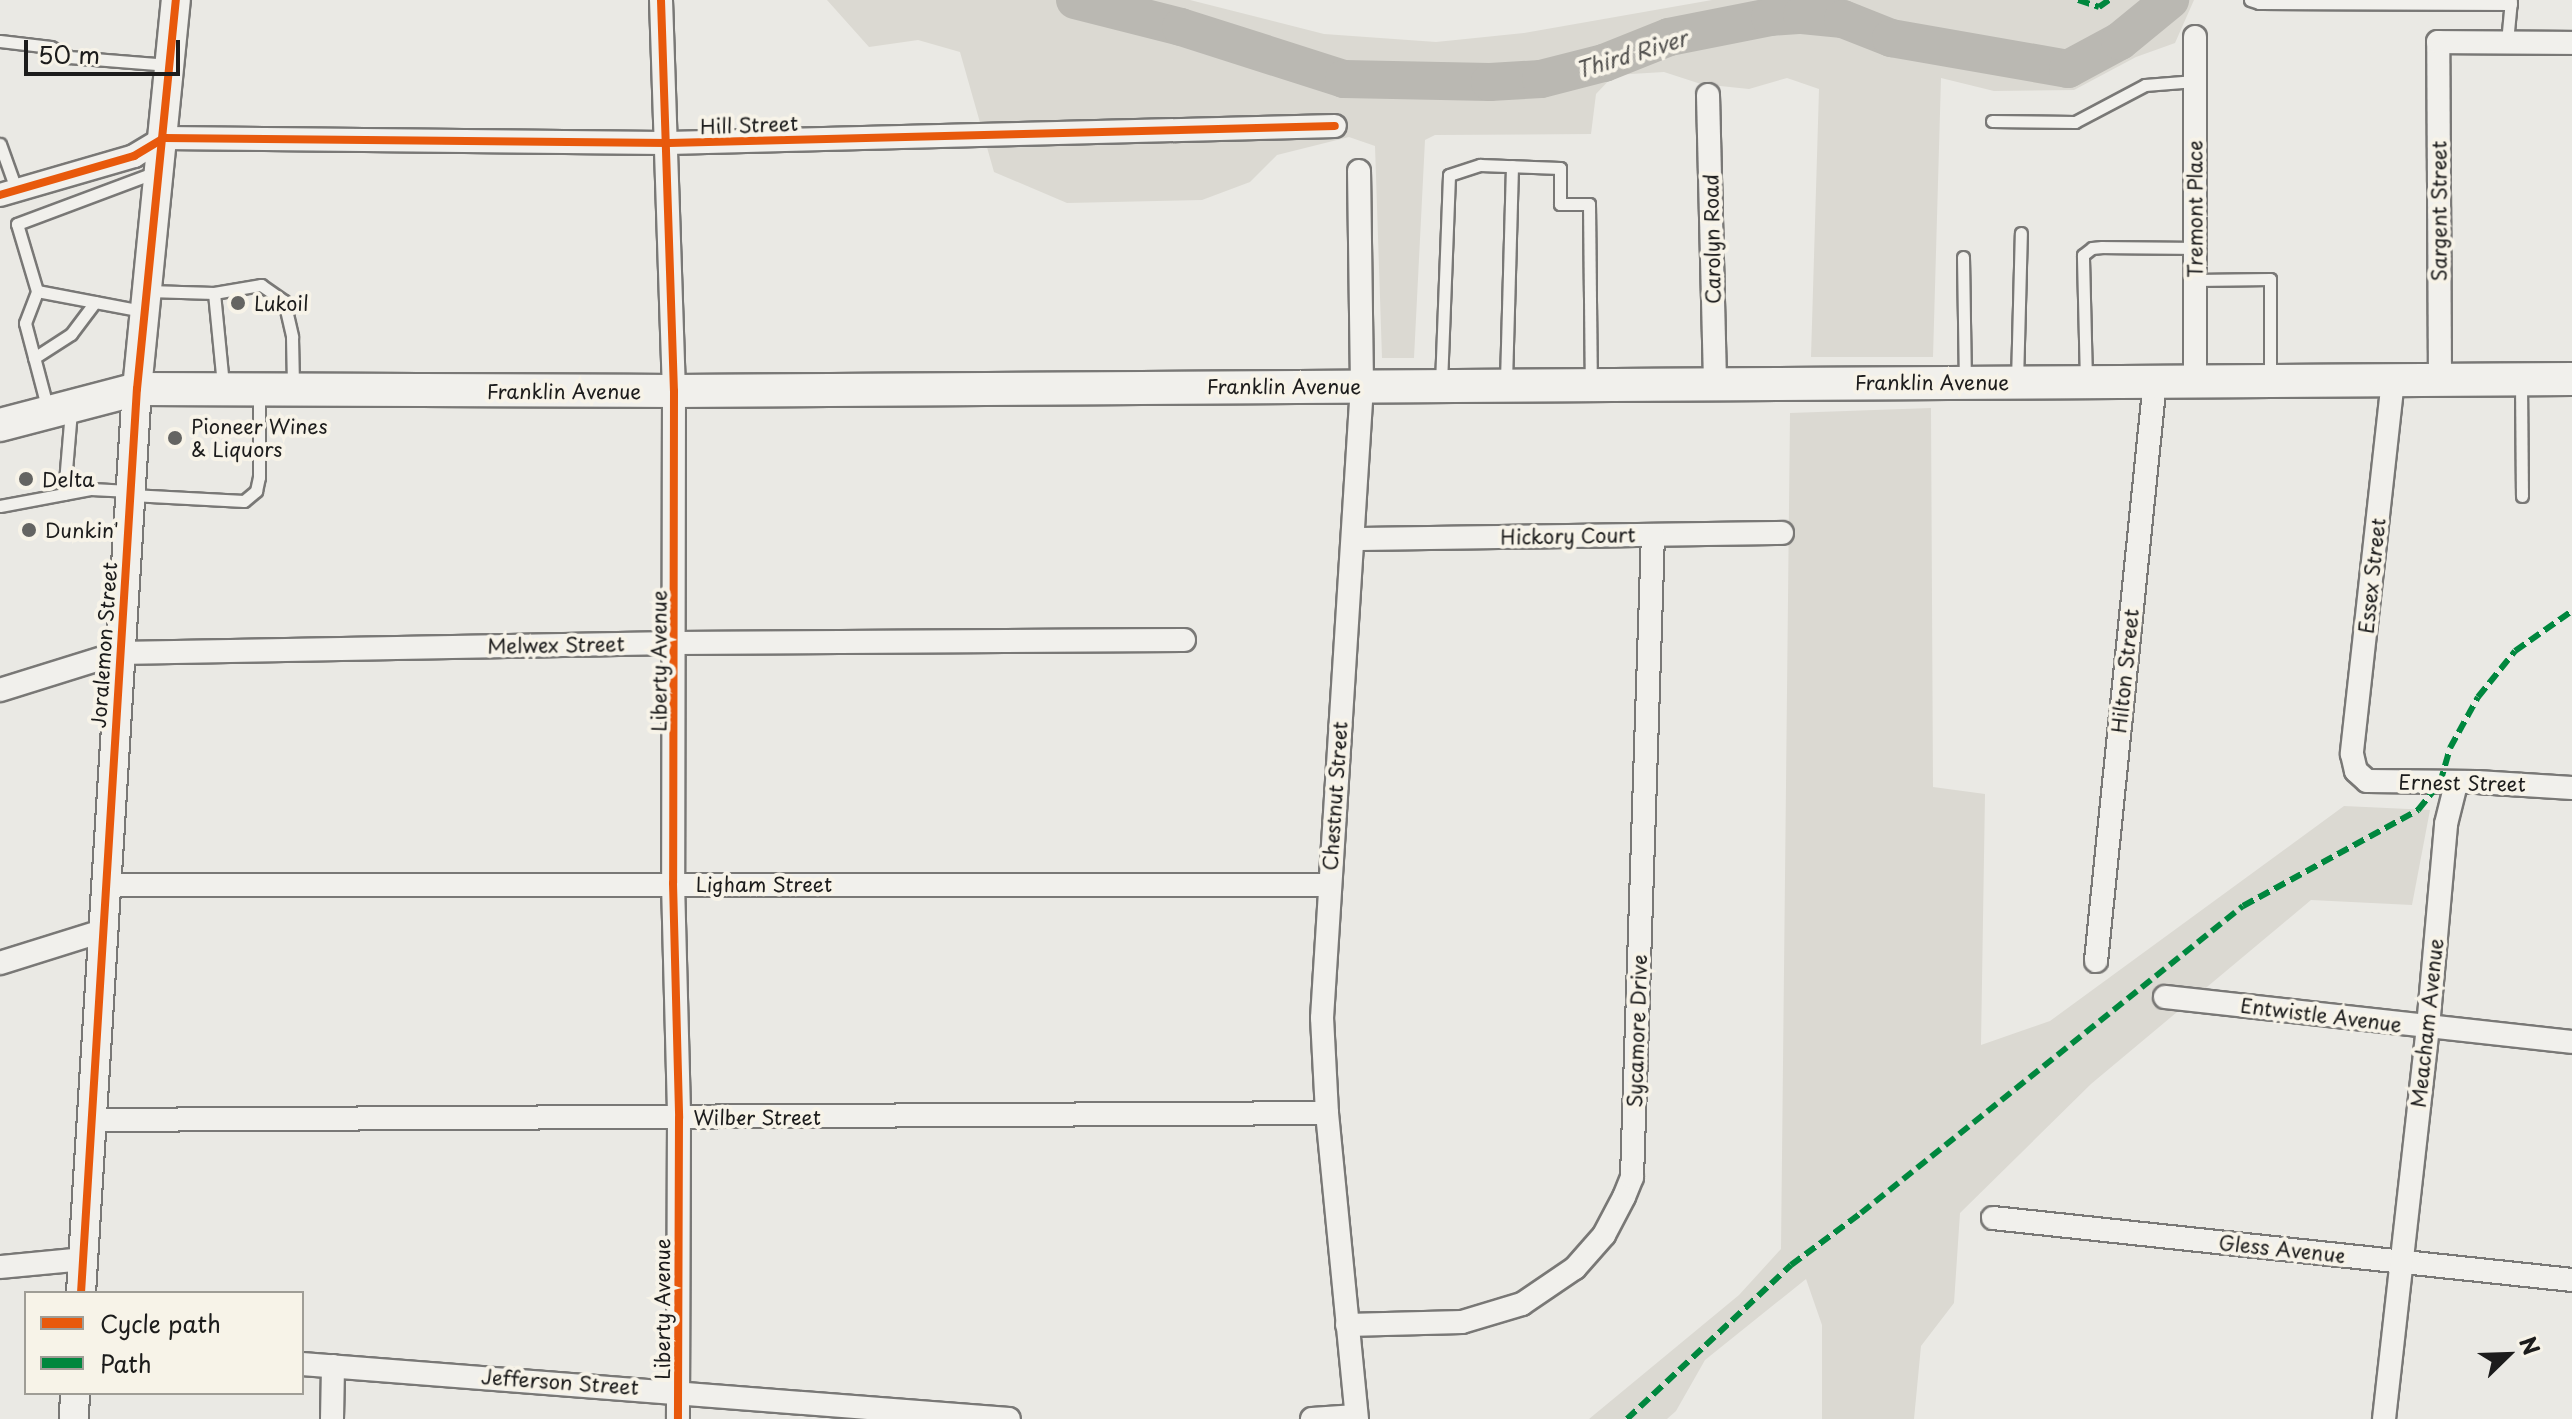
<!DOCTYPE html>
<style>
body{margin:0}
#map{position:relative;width:2572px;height:1419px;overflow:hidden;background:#eae9e4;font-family:"Playpen Sans",sans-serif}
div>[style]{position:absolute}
.green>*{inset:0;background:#dbd9d2}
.river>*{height:38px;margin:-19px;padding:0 19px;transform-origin:19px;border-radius:19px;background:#bab8b2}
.roads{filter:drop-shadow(2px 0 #797876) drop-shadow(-2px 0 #797876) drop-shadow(0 2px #797876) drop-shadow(0 -2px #797876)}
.service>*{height:11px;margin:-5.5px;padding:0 5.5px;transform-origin:5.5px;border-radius:5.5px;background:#f1f0ec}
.minor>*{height:22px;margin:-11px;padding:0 11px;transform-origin:11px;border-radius:11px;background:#f1f0ec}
.tertiary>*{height:28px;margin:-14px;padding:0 14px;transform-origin:14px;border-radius:14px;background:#f1f0ec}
.secondary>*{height:32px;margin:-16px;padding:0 16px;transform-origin:16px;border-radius:16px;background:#f1f0ec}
.quiet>*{height:6px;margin-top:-3px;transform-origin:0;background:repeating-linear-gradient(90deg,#00873e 0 12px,transparent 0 18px)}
.cycleway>*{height:8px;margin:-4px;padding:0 4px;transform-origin:4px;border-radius:4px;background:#e8590c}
.dots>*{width:22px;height:22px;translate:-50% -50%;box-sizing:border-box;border:4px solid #f7f3e8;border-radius:50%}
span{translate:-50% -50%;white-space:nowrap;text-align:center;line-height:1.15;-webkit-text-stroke:8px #f7f3e8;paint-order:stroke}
.street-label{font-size:20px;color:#1c1c1c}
.poi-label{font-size:20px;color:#1c1c1c}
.left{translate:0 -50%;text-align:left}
.water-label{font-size:22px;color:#535250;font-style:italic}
.legend{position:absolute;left:24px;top:1291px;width:280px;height:104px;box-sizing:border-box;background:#f7f3e8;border:2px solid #9f9d96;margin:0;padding:10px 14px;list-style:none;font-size:24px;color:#1c1c1c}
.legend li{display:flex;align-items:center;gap:16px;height:40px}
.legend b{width:40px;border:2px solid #9f9d96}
.north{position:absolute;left:2468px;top:1315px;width:80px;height:80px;-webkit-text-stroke:6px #f7f3e8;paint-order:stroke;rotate:67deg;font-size:22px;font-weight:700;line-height:32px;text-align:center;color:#1c1c1c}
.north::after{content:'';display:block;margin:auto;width:28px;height:36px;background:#1c1c1c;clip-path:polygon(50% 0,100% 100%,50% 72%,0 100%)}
.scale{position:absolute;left:24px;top:40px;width:156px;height:36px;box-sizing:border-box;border:4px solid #1c1c1c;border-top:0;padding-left:10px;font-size:24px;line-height:28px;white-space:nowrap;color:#1c1c1c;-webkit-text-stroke:6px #f7f3e8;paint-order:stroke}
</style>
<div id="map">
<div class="green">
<i style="clip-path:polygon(827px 0,1190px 0,1324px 34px,1436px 42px,1524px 33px,1712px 0,2194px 0,2175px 43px,2136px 57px,2074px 90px,1994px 91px,1941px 78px,1933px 357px,1811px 357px,1819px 89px,1787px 78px,1749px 89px,1701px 84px,1664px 72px,1614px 75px,1596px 94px,1591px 134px,1435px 135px,1425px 140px,1414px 358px,1382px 358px,1375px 146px,1349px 137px,1277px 155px,1250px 182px,1202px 200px,1067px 203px,994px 172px,960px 52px,918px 40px,869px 47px)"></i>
<i style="clip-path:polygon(1931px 408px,1933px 787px,1985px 794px,1981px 1045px,2050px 1021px,2344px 806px,2430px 810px,2412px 905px,2311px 900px,2091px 1084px,1960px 1213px,1954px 1303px,1921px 1346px,1914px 1419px,1822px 1419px,1822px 1325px,1806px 1279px,1705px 1360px,1676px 1411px,1667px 1419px,1589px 1419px,1739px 1295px,1781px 1249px,1790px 413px)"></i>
</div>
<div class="river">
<i style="left:1075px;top:0;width:109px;rotate:14.3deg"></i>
<i style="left:1181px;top:27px;width:171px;rotate:17.7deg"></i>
<i style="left:1344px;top:79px;width:146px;rotate:1.2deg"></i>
<i style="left:1490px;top:82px;width:51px;rotate:-3.4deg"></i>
<i style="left:1541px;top:79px;width:65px;rotate:-14.3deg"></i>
<i style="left:1604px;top:63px;width:70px;rotate:-21.8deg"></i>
<i style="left:1669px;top:37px;width:103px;rotate:-11.2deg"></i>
<i style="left:1770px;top:17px;width:32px;rotate:-4deg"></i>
<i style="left:1802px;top:15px;width:41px;rotate:5.6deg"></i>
<i style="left:1843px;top:19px;width:52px;rotate:21.6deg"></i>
<i style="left:1891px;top:38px;width:180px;rotate:9.9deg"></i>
<i style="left:2068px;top:69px;width:59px;rotate:-28.3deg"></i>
<i style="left:2120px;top:41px;width:65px;rotate:-39.4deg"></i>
</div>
<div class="roads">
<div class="service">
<i style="left:2250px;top:0;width:9px;rotate:18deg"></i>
<i style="left:2259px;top:3px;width:252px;rotate:0.2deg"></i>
<i style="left:0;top:41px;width:51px;rotate:6.7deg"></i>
<i style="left:51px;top:47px;width:21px;rotate:29deg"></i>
<i style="left:69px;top:57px;width:100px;rotate:4.6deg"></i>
<i style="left:2507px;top:42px;width:42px;rotate:-84.6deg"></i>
<i style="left:1992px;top:121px;width:83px;rotate:0.7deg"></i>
<i style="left:2075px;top:122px;width:79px;rotate:-27.9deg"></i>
<i style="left:2145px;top:85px;width:50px;rotate:-4.6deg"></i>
<i style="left:0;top:144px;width:48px;rotate:70.4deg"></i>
<i style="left:1963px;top:257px;width:125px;rotate:89.1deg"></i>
<i style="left:2195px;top:280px;width:75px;rotate:-0.8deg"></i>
<i style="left:2270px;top:279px;width:100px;rotate:90deg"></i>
<i style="left:37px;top:291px;width:108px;rotate:10.7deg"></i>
<i style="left:148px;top:291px;width:66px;rotate:1.7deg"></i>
<i style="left:214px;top:293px;width:48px;rotate:-9.7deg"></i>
<i style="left:261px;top:285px;width:28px;rotate:35deg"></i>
<i style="left:284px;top:301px;width:37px;rotate:77deg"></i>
<i style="left:292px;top:337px;width:48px;rotate:88.8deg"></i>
<i style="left:214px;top:293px;width:92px;rotate:84.4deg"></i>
<i style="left:34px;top:358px;width:44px;rotate:-33deg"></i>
<i style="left:71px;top:334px;width:40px;rotate:-53deg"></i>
<i style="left:1506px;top:381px;width:215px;rotate:-88.4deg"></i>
<i style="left:2017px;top:381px;width:148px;rotate:-88.5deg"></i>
<i style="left:2086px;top:381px;width:126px;rotate:-91.4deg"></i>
<i style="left:2083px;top:255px;width:11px;rotate:-38deg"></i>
<i style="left:2092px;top:248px;width:10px;rotate:-6deg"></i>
<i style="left:2102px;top:247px;width:93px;rotate:0.6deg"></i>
<i style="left:2521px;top:383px;width:113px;rotate:89.5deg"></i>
<i style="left:1441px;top:384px;width:209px;rotate:-87.8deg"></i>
<i style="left:1449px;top:175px;width:33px;rotate:-18deg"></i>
<i style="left:1480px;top:165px;width:80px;rotate:2.1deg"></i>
<i style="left:1560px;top:168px;width:36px;rotate:90deg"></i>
<i style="left:1560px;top:204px;width:29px"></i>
<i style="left:1589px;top:204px;width:179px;rotate:89.4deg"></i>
<i style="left:48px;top:410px;width:90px;rotate:-104.8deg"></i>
<i style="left:25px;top:323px;width:34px;rotate:-69deg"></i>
<i style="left:37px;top:291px;width:70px;rotate:-106.6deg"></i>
<i style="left:17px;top:224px;width:148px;rotate:-20.5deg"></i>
<i style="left:64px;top:494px;width:83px;rotate:-85.2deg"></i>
<i style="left:131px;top:495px;width:113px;rotate:3deg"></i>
<i style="left:244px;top:501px;width:16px;rotate:-40deg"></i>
<i style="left:256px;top:491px;width:14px;rotate:-78deg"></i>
<i style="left:259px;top:477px;width:84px;rotate:-90deg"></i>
<i style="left:0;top:506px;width:93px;rotate:-10.6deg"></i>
<i style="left:91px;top:489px;width:39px;rotate:3deg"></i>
</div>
<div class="minor">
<i style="left:661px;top:0;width:391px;rotate:88.1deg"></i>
<i style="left:674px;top:391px;width:492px;rotate:90.1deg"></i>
<i style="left:673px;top:883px;width:235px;rotate:88.5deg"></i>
<i style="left:679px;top:1118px;width:301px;rotate:90.2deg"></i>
<i style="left:2195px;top:37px;width:344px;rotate:90deg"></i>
<i style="left:1708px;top:95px;width:289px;rotate:88.6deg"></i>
<i style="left:0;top:195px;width:140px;rotate:-16.2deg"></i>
<i style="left:134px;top:156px;width:35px;rotate:-31deg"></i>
<i style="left:164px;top:138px;width:504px;rotate:0.57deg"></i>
<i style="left:668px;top:143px;width:667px;rotate:-1.46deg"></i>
<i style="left:2440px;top:379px;width:337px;rotate:-90.3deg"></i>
<i style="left:2438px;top:42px;width:134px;rotate:0.4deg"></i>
<i style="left:2393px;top:380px;width:376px;rotate:96.3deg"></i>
<i style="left:2352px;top:754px;width:17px;rotate:77deg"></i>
<i style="left:2356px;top:771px;width:15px;rotate:42deg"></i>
<i style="left:2367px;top:781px;width:110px;rotate:0.5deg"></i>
<i style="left:2477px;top:782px;width:95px;rotate:3.6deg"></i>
<i style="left:1354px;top:539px;width:428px;rotate:-0.8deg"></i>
<i style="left:0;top:690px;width:125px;rotate:-17.3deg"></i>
<i style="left:119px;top:653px;width:556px;rotate:-1.03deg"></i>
<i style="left:675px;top:643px;width:509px;rotate:-0.34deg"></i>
<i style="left:105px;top:885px;width:1223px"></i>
<i style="left:2096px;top:961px;width:583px;rotate:-84.19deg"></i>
<i style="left:0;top:963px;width:107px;rotate:-17.4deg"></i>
<i style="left:2165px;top:997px;width:409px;rotate:6.3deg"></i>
<i style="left:91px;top:1120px;width:1236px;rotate:-0.32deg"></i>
<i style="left:1993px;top:1218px;width:582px;rotate:6.11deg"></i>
<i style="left:0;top:1267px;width:84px;rotate:-5.4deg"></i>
<i style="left:1347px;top:1325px;width:115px;rotate:-1.5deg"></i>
<i style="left:1462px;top:1322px;width:63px;rotate:-16.7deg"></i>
<i style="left:1522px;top:1304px;width:64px;rotate:-34.2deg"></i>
<i style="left:1575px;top:1268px;width:44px;rotate:-48.7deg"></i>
<i style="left:1604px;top:1235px;width:43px;rotate:-62.2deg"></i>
<i style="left:1624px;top:1197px;width:22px;rotate:-68deg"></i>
<i style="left:1632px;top:1177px;width:642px;rotate:-88.13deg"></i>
<i style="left:302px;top:1364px;width:709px;rotate:4.45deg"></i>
<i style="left:332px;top:1419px;width:53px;rotate:-88.9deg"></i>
<i style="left:1312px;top:1419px;width:44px;rotate:-3.9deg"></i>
<i style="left:1357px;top:1419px;width:307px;rotate:-95.6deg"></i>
<i style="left:1327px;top:1113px;width:95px;rotate:-93deg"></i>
<i style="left:1322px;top:1018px;width:634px;rotate:-86.38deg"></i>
<i style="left:1362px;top:385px;width:214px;rotate:-90.8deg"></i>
<i style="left:2384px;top:1419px;width:394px;rotate:-83.6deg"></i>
<i style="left:2428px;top:1027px;width:204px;rotate:-84.9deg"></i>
<i style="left:2446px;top:824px;width:41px;rotate:-76deg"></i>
</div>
<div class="tertiary">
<i style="left:81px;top:1293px;width:906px;rotate:-86.46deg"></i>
<i style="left:137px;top:389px;width:391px;rotate:-84.3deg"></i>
<i style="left:74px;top:1419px;width:26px;rotate:-88deg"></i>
</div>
<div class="secondary">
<i style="left:0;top:425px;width:142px;rotate:-14.7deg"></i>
<i style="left:137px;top:389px;width:537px;rotate:0.21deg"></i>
<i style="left:674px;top:391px;width:1898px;rotate:-0.36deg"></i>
</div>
</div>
<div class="quiet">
<i style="left:2078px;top:0;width:22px;rotate:18deg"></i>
<i style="left:2099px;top:7px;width:12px;rotate:-35deg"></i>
<i style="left:1627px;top:1419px;width:225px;rotate:-43.2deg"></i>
<i style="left:1791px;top:1265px;width:87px;rotate:-36.6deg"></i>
<i style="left:1861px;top:1213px;width:490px;rotate:-38.8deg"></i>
<i style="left:2243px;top:906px;width:200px;rotate:-28.7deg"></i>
<i style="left:2418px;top:810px;width:35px;rotate:-51deg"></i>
<i style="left:2440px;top:783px;width:36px;rotate:-74deg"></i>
<i style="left:2450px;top:748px;width:58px;rotate:-61.2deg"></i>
<i style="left:2478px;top:697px;width:59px;rotate:-51.2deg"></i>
<i style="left:2515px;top:651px;width:70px;rotate:-35.1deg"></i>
</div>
<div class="cycleway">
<i style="left:661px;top:0;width:391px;rotate:88.1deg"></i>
<i style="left:674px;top:391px;width:492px;rotate:90.1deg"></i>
<i style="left:673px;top:883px;width:235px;rotate:88.5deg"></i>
<i style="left:679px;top:1118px;width:301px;rotate:90.2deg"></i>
<i style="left:0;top:195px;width:140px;rotate:-16.2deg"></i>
<i style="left:134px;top:156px;width:35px;rotate:-31deg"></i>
<i style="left:164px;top:138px;width:504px;rotate:0.57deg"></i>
<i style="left:668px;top:143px;width:667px;rotate:-1.46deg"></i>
<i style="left:81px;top:1293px;width:906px;rotate:-86.46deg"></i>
<i style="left:137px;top:389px;width:391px;rotate:-84.3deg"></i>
</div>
<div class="dots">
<i style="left:238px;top:303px;background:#646462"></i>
<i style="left:175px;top:438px;background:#646462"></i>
<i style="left:26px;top:479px;background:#646462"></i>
<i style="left:29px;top:530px;background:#646462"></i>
</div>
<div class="street-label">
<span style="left:749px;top:125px;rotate:-2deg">Hill Street</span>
<span style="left:2195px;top:209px;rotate:-90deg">Tremont Place</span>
<span style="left:2439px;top:211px;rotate:-90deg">Sargent Street</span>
<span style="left:1712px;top:239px;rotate:-91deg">Carolyn Road</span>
<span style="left:1932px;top:382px">Franklin Avenue</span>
<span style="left:1284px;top:386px">Franklin Avenue</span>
<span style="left:564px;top:391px">Franklin Avenue</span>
<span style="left:1568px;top:536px;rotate:-1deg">Hickory Court</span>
<span style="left:2372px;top:576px;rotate:-84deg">Essex Street</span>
<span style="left:104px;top:645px;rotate:-86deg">Joralemon Street</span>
<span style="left:556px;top:645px;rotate:-1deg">Melwex Street</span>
<span style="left:659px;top:661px;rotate:-90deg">Liberty Avenue</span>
<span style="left:2125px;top:671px;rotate:-84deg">Hilton Street</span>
<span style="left:2462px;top:783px;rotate:1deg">Ernest Street</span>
<span style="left:1335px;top:796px;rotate:-86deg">Chestnut Street</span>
<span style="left:764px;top:884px">Ligham Street</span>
<span style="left:2321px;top:1015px;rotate:7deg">Entwistle Avenue</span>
<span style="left:2427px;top:1023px;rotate:-84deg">Meacham Avenue</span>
<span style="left:1637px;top:1031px;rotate:-88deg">Sycamore Drive</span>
<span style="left:757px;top:1117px">Wilber Street</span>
<span style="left:2282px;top:1249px;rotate:6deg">Gless Avenue</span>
<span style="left:662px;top:1309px;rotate:-90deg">Liberty Avenue</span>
<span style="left:560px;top:1382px;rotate:4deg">Jefferson Street</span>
</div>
<div class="poi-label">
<span class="left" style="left:254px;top:303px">Lukoil</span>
<span class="left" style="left:191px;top:438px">Pioneer Wines<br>&amp; Liquors</span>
<span class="left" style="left:42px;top:479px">Delta</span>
<span class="left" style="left:45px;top:530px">Dunkin'</span>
</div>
<div class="water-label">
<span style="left:1631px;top:53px;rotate:-17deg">Third River</span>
</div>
<ul class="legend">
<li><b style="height:10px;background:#e8590c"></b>Cycle path</li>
<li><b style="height:10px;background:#00873e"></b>Path</li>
</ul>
<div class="north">N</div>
<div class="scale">50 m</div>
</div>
